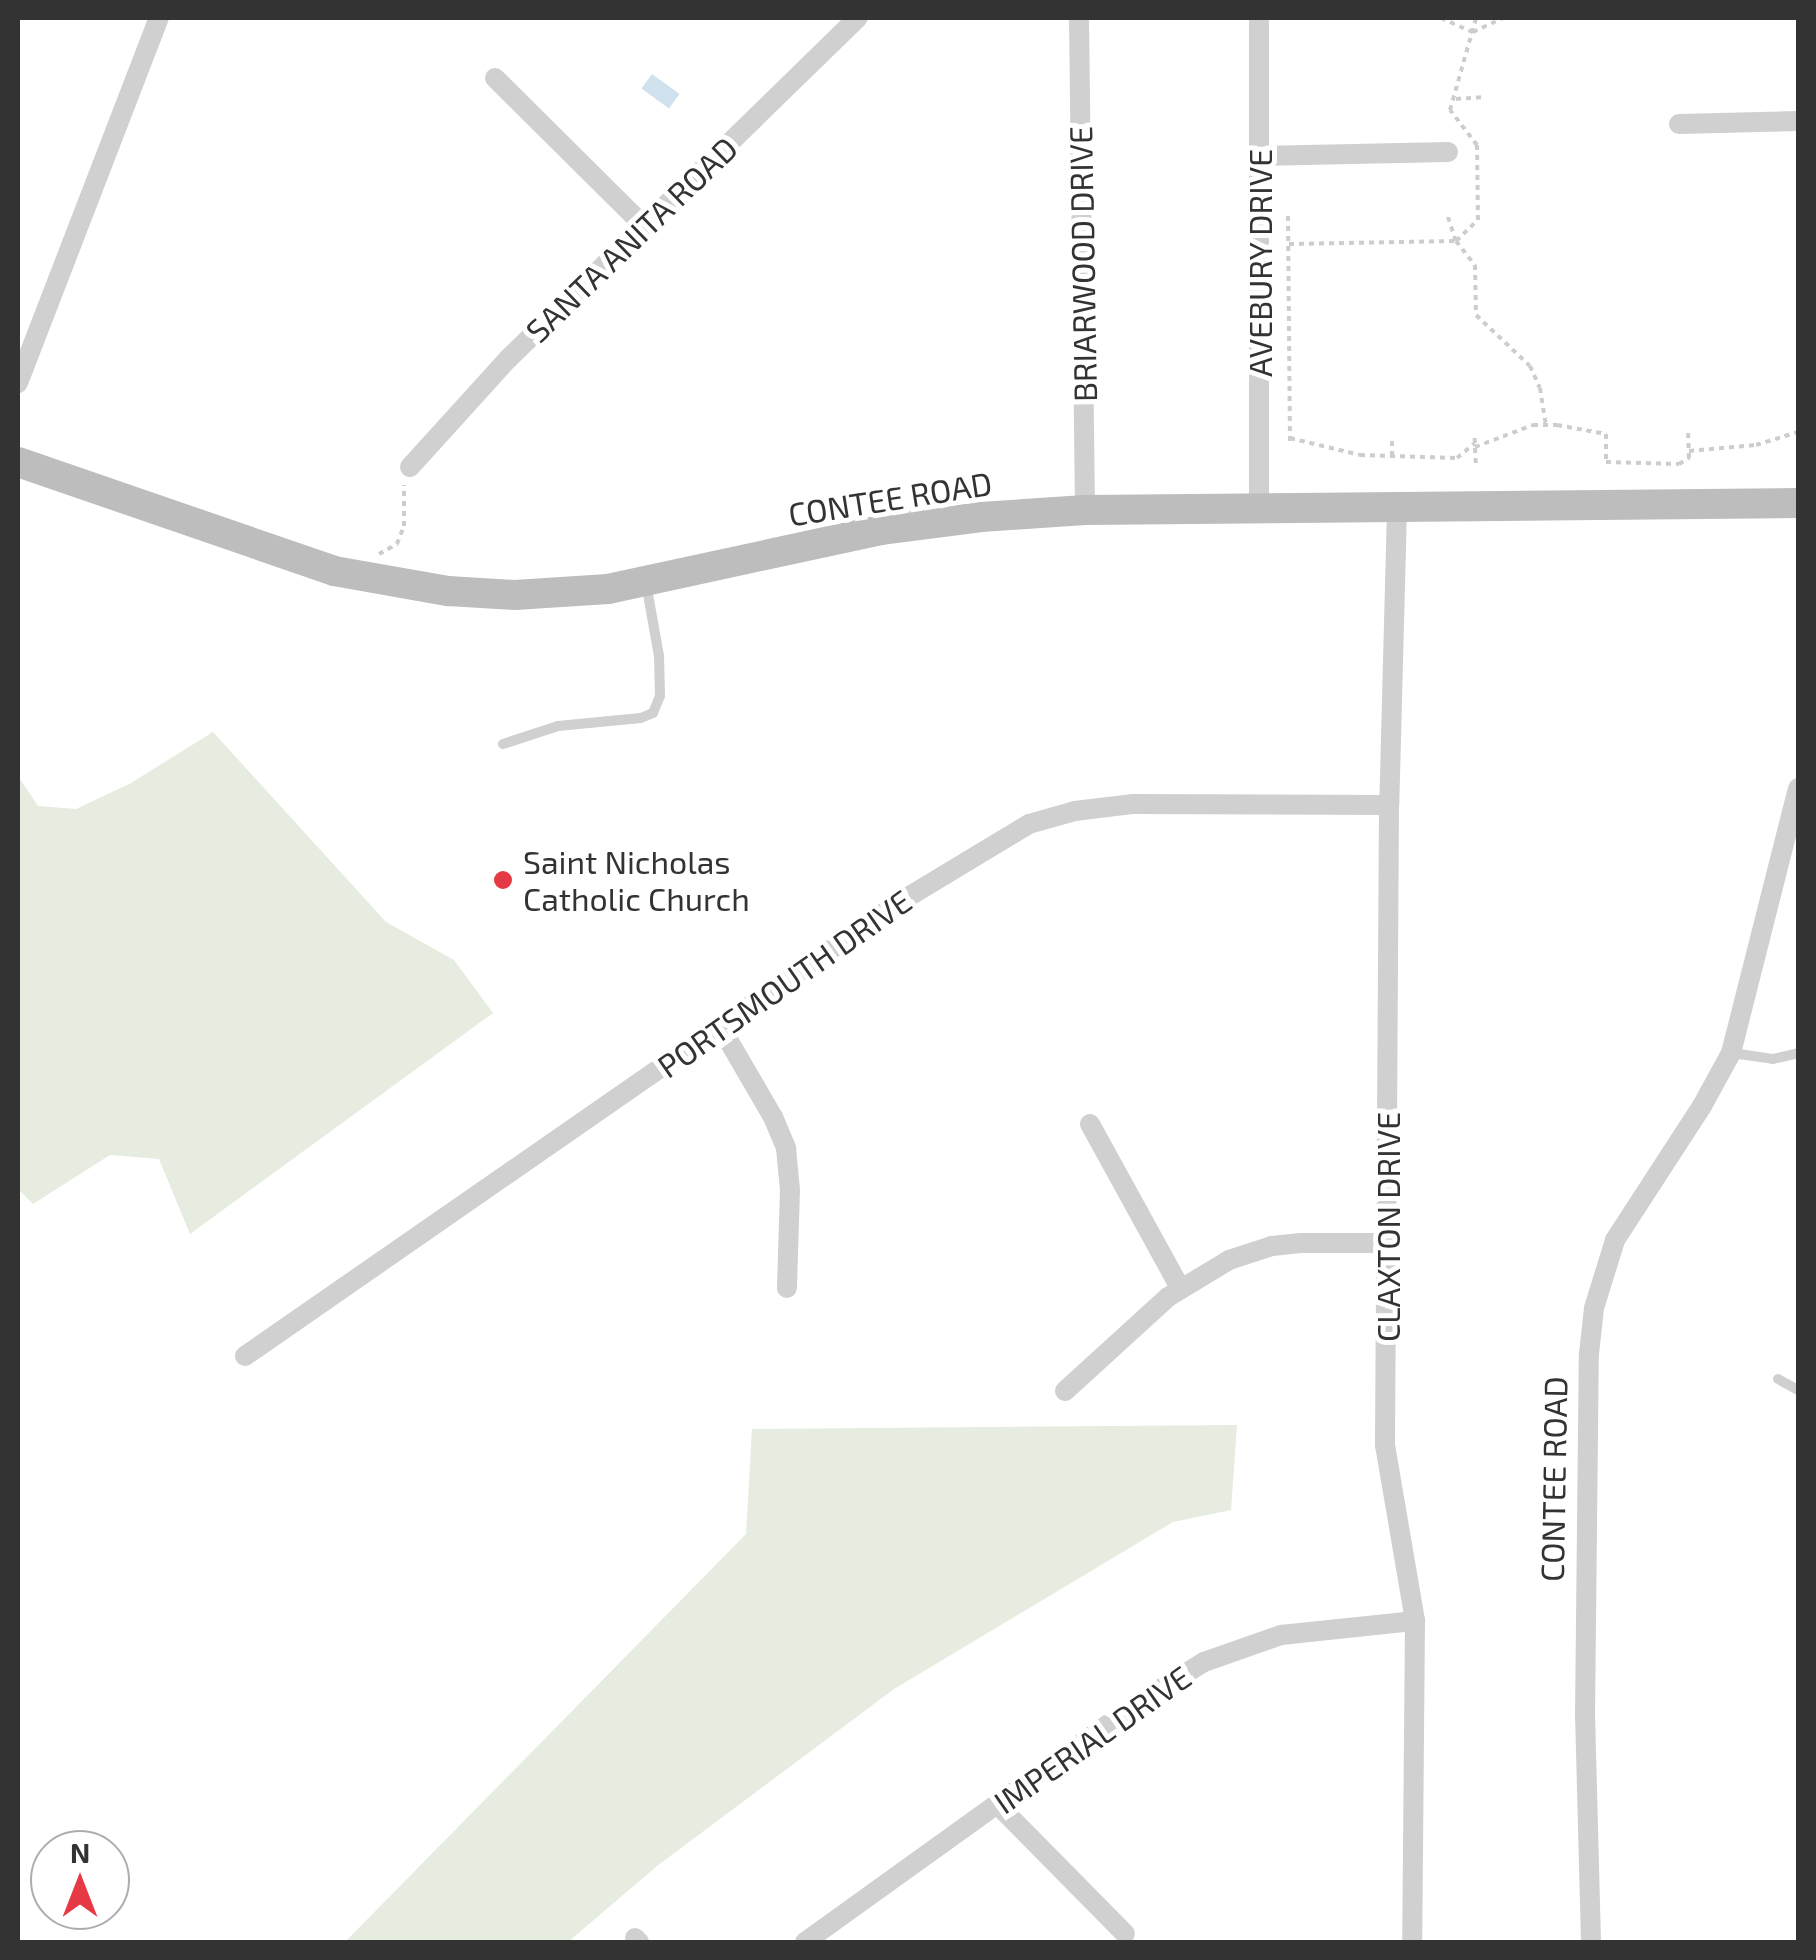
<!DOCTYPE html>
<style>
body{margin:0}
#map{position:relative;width:1816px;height:1960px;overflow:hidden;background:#fff;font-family:"Exo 2",sans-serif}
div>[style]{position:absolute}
.green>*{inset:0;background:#e6ecdf}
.water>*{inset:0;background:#cfe2ee;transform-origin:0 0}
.path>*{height:4px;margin-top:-2px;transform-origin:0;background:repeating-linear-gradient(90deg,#cdcdcd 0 5px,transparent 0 10px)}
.lane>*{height:10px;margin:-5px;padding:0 5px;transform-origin:5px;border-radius:5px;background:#d0d0d0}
.street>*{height:20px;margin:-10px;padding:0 10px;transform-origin:10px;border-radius:10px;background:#d0d0d0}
.secondary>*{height:30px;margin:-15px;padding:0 15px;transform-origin:15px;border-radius:15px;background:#bdbdbd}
.dots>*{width:28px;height:28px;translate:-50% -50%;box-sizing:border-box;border:5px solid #fff;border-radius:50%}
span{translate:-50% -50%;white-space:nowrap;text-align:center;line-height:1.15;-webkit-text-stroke:10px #fff;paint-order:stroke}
.street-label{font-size:32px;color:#333}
.poi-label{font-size:32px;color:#333}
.left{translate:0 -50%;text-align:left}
.frame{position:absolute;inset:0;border:20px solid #333;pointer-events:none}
.north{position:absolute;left:30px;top:1830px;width:100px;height:100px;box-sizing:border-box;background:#fff;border:2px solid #adadad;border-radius:50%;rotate:0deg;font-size:28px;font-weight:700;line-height:40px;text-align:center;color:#333}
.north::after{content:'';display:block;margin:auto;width:35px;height:45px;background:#e63946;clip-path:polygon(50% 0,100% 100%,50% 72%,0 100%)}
</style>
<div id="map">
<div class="green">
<i style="clip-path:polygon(213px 732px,386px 922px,454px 960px,493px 1013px,190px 1234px,159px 1159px,110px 1155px,33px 1204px,18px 1189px,18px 776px,38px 806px,76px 809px,131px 783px)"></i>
<i style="clip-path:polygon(1237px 1425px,1231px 1510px,1173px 1522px,894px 1689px,657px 1866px,568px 1942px,345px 1942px,746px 1534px,752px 1429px)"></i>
</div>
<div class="water">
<i style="left:652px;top:74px;width:34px;height:18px;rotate:36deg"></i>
</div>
<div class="path">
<i style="left:1441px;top:18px;width:35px;rotate:24deg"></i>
<i style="left:1473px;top:32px;width:33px;rotate:-25deg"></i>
<i style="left:1456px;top:99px;width:26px;rotate:-4deg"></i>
<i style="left:1288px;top:216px;width:228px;rotate:89.5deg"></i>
<i style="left:1448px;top:217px;width:25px;rotate:72deg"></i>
<i style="left:1456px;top:241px;width:31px;rotate:52deg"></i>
<i style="left:1475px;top:265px;width:50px;rotate:88.9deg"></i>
<i style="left:1476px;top:315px;width:74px;rotate:43.4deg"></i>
<i style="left:1530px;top:366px;width:24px;rotate:66deg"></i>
<i style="left:1540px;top:388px;width:36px;rotate:81deg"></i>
<i style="left:1289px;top:244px;width:167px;rotate:-1deg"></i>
<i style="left:1456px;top:241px;width:30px;rotate:-44deg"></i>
<i style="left:1478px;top:220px;width:75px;rotate:-90.8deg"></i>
<i style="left:1477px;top:145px;width:44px;rotate:-127.6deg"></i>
<i style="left:1450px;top:110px;width:96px;rotate:-74.2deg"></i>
<i style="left:1290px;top:438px;width:72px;rotate:13.7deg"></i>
<i style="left:1360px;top:455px;width:97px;rotate:1.8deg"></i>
<i style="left:1457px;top:458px;width:23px;rotate:-40deg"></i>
<i style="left:1475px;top:443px;width:9px;rotate:-96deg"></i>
<i style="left:1392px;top:441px;width:16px;rotate:90deg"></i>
<i style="left:1475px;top:447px;width:62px;rotate:-20.8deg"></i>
<i style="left:1533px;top:425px;width:24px"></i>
<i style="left:1557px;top:425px;width:50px;rotate:10.4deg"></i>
<i style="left:1606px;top:434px;width:28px;rotate:90deg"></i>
<i style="left:1606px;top:462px;width:73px;rotate:1.6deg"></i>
<i style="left:1679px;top:464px;width:12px;rotate:-31deg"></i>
<i style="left:1689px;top:458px;width:26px;rotate:-92deg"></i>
<i style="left:1475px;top:448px;width:17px;rotate:87deg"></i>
<i style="left:1689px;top:451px;width:67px;rotate:-5.1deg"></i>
<i style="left:1756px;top:445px;width:44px;rotate:-17.2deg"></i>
<i style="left:379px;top:554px;width:21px;rotate:-29deg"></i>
<i style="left:397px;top:544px;width:19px;rotate:-69deg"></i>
<i style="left:404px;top:526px;width:41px;rotate:-90deg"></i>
</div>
<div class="lane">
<i style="left:503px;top:744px;width:58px;rotate:-18.1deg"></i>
<i style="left:558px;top:726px;width:83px;rotate:-5.5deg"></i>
<i style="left:641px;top:718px;width:13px;rotate:-23deg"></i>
<i style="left:653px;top:713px;width:18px;rotate:-68deg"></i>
<i style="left:660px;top:696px;width:40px;rotate:-91.4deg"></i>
<i style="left:659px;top:656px;width:74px;rotate:-100.1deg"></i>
<i style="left:1732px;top:1053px;width:41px;rotate:8.3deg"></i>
<i style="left:1773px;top:1059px;width:26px;rotate:-13deg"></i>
<i style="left:1778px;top:1379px;width:23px;rotate:29deg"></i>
</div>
<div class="street">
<i style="left:1079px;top:18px;width:492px;rotate:89.3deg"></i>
<i style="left:495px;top:78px;width:209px;rotate:44.8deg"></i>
<i style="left:1679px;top:124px;width:119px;rotate:-1.4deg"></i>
<i style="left:1259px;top:156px;width:189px;rotate:-1.2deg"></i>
<i style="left:18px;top:383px;width:391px;rotate:-68.9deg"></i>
<i style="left:410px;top:467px;width:146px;rotate:-47.8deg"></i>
<i style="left:508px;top:359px;width:489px;rotate:-44.3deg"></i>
<i style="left:1259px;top:508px;width:490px;rotate:-90deg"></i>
<i style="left:1397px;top:509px;width:296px;rotate:91.5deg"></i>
<i style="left:1389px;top:805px;width:640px;rotate:90.36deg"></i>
<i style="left:1385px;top:1445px;width:179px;rotate:80.3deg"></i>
<i style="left:1415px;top:1621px;width:321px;rotate:90.5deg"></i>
<i style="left:720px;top:1026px;width:105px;rotate:59.8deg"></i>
<i style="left:773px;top:1117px;width:34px;rotate:67deg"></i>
<i style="left:786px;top:1148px;width:42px;rotate:84.6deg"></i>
<i style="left:790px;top:1190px;width:98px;rotate:91.8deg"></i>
<i style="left:1090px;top:1124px;width:187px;rotate:61.2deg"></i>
<i style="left:245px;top:1356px;width:795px;rotate:-34.75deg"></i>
<i style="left:898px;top:903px;width:153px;rotate:-31.1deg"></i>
<i style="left:1029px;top:824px;width:48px;rotate:-15.8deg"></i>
<i style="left:1075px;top:811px;width:57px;rotate:-7deg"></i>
<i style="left:1132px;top:804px;width:257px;rotate:0.2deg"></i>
<i style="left:1065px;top:1391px;width:139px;rotate:-42.4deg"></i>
<i style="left:1168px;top:1297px;width:71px;rotate:-31.2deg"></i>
<i style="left:1229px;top:1260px;width:45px;rotate:-18deg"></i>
<i style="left:1272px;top:1246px;width:29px;rotate:-6deg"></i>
<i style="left:1301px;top:1243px;width:86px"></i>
<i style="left:997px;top:1804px;width:182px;rotate:45.4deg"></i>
<i style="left:635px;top:1938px;width:6px;rotate:45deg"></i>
<i style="left:805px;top:1942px;width:413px;rotate:-35.7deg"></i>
<i style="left:1141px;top:1701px;width:74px;rotate:-31.8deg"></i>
<i style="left:1204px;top:1662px;width:82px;rotate:-19.3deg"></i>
<i style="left:1281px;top:1635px;width:135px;rotate:-6deg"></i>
<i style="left:1591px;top:1942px;width:225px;rotate:-91.5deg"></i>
<i style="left:1585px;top:1717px;width:363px;rotate:-89.4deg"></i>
<i style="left:1589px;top:1354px;width:46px;rotate:-83.8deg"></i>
<i style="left:1594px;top:1308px;width:71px;rotate:-72.8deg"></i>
<i style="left:1615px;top:1240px;width:160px;rotate:-57deg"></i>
<i style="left:1702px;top:1106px;width:60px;rotate:-61.3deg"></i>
<i style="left:1731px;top:1053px;width:273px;rotate:-75.8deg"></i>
</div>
<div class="secondary">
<i style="left:18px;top:462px;width:334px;rotate:19deg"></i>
<i style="left:334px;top:571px;width:116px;rotate:10deg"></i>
<i style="left:448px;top:591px;width:67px;rotate:3.4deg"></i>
<i style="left:515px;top:595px;width:93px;rotate:-3.7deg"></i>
<i style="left:608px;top:589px;width:278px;rotate:-12.2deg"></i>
<i style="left:880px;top:530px;width:102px;rotate:-7.3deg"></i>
<i style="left:981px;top:517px;width:104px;rotate:-3.9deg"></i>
<i style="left:1085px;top:510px;width:713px;rotate:-0.56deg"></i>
</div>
<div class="dots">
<i style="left:503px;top:880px;background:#e63946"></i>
</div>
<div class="street-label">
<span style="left:631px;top:239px;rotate:-44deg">SANTA ANITA ROAD</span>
<span style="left:1259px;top:263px;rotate:-90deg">AVEBURY DRIVE</span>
<span style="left:1082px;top:264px;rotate:-91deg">BRIARWOOD DRIVE</span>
<span style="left:890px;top:498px;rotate:-9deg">CONTEE ROAD</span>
<span style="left:784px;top:983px;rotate:-35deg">PORTSMOUTH DRIVE</span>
<span style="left:1387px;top:1227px;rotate:-90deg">CLAXTON DRIVE</span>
<span style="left:1553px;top:1479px;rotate:-89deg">CONTEE ROAD</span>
<span style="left:1092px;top:1739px;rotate:-35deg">IMPERIAL DRIVE</span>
</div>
<div class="poi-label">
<span class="left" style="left:523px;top:880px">Saint Nicholas<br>Catholic Church</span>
</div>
<div class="frame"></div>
<div class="north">N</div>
</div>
